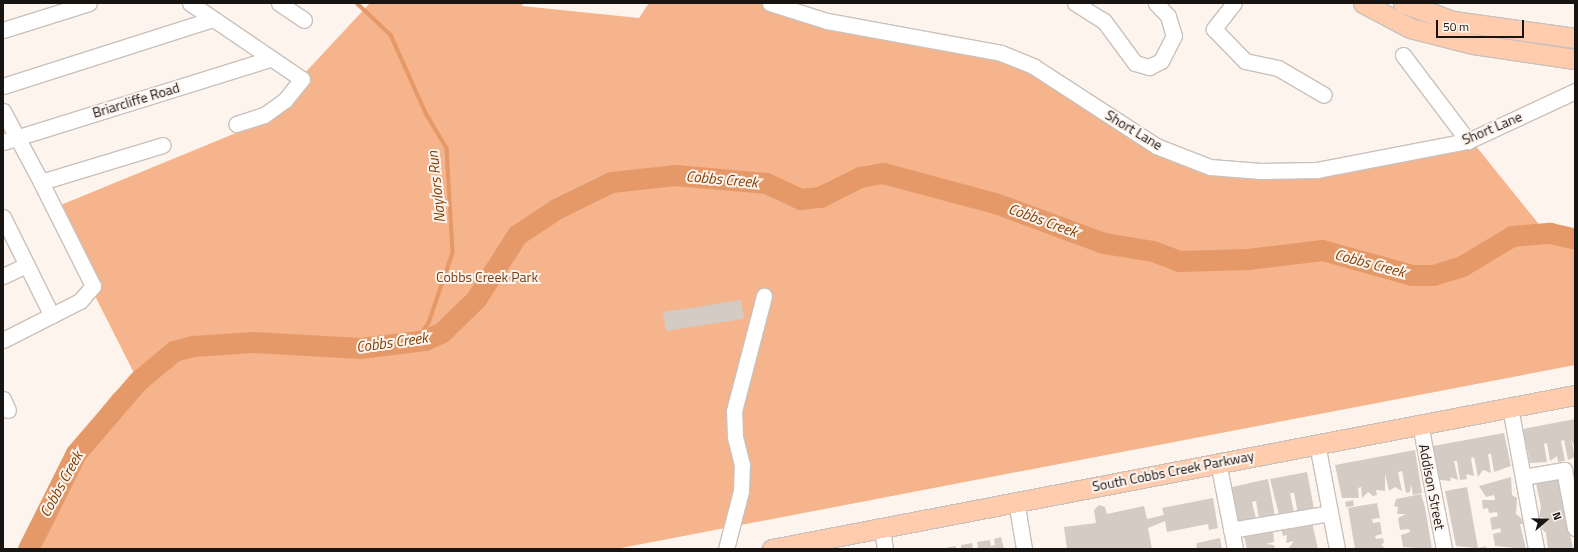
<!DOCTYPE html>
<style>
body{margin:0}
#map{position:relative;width:1578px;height:552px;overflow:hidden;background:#fef4ee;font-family:"Titillium Web",sans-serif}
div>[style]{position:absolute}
.green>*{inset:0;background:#f5b48b}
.stream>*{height:3.5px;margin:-1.75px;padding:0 1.75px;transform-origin:1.75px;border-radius:1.75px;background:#e69968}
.river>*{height:21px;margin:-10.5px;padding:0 10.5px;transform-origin:10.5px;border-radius:10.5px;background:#e69968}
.building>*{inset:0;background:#d5cbc5;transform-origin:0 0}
.roads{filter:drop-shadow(1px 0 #cac1bb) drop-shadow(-1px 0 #cac1bb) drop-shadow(0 1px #cac1bb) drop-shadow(0 -1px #cac1bb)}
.minor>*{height:15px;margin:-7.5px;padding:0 7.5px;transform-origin:7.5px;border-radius:7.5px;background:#fff}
.major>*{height:19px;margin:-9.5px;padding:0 9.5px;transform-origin:9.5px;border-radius:9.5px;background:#ffcdae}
span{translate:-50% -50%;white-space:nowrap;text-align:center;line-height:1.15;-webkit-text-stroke:4px #fef4ee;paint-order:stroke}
.street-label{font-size:14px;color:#181412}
.park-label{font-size:14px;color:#75411f}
.water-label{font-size:15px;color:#843e00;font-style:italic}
.frame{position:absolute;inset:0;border:4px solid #181412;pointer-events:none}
.north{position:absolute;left:1526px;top:500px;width:40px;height:40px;-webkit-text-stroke:3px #fef4ee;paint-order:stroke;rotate:70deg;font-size:11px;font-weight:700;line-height:16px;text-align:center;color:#181412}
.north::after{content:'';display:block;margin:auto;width:14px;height:18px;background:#181412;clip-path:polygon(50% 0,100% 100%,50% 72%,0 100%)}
.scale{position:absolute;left:1436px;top:20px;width:88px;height:18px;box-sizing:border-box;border:2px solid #181412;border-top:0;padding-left:5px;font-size:12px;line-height:14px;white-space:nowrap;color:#181412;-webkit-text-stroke:3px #fef4ee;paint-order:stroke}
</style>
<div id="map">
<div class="green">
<i style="clip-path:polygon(370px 3px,523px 3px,522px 6px,639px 18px,649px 3px,784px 3px,1020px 62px,1194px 160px,1306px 170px,1471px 140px,1542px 228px,1575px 228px,1575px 365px,616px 549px,26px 549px,38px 514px,86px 429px,113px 394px,135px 375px,51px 209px,236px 133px,303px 75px)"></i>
</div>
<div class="stream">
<i style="left:357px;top:3px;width:47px;rotate:43.3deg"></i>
<i style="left:391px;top:35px;width:88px;rotate:65.8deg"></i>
<i style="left:427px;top:115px;width:39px;rotate:59deg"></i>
<i style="left:447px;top:148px;width:105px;rotate:86.7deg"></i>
<i style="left:453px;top:253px;width:74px;rotate:108.9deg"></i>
<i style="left:429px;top:323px;width:22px;rotate:124deg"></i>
</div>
<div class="river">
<i style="left:28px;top:549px;width:107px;rotate:-63.4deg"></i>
<i style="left:76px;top:453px;width:95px;rotate:-49.3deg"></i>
<i style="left:138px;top:381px;width:47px;rotate:-39.8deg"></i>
<i style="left:174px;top:351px;width:20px;rotate:-15deg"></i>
<i style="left:193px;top:346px;width:59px;rotate:-3.9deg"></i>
<i style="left:252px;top:342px;width:108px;rotate:3.2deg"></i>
<i style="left:360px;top:348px;width:65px;rotate:-7deg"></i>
<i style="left:425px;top:340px;width:19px;rotate:-25deg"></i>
<i style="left:442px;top:332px;width:47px;rotate:-44.1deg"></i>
<i style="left:476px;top:299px;width:76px;rotate:-57.4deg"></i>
<i style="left:517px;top:235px;width:47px;rotate:-33.7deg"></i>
<i style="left:556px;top:209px;width:61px;rotate:-26.1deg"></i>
<i style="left:611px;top:182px;width:64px;rotate:-6.2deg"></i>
<i style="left:675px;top:175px;width:91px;rotate:5deg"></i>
<i style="left:766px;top:183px;width:38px;rotate:25deg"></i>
<i style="left:800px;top:199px;width:20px;rotate:-6deg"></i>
<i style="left:820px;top:197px;width:45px;rotate:-26.6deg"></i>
<i style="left:860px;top:177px;width:23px;rotate:-10deg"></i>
<i style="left:883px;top:173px;width:116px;rotate:15deg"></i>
<i style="left:995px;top:203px;width:116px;rotate:20.2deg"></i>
<i style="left:1104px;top:243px;width:50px;rotate:9.3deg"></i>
<i style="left:1153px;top:251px;width:28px;rotate:21deg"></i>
<i style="left:1179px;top:261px;width:69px;rotate:-1.7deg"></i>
<i style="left:1248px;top:259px;width:75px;rotate:-6.9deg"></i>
<i style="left:1322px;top:250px;width:93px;rotate:15.5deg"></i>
<i style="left:1412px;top:275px;width:21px"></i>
<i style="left:1433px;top:275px;width:30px;rotate:-17deg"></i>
<i style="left:1462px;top:266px;width:58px;rotate:-31deg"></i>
<i style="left:1512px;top:236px;width:38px;rotate:-5deg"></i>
<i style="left:1550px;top:233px;width:26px;rotate:13deg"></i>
</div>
<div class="building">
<i style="left:741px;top:300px;width:19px;height:79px;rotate:81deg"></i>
<i style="clip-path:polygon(1575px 419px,1575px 448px,1571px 439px,1575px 457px,1568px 460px,1564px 440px,1561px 441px,1565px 461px,1558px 462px,1557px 456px,1550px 461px,1547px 443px,1544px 444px,1547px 462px,1530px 463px,1523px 429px)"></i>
<i style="clip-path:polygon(1504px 433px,1511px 466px,1494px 472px,1491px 454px,1488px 454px,1491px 473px,1483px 470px,1478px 477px,1474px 457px,1471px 458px,1474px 476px,1466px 474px,1467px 479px,1460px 480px,1457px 461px,1454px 461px,1458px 480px,1450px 477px,1451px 481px,1440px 480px,1433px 446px)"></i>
<i style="clip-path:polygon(1415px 450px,1422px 493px,1413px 495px,1411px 484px,1410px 492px,1406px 493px,1402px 471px,1398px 472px,1402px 491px,1395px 487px,1389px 491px,1385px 474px,1385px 491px,1376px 490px,1377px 495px,1373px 496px,1368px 492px,1362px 498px,1361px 487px,1358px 488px,1359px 498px,1342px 498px,1335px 465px)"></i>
<i style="clip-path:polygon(1307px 472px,1314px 509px,1298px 514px,1294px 493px,1290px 493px,1294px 512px,1279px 515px,1270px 479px)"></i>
<i style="clip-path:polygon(1558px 474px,1573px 549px,1548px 549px,1546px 533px,1542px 529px,1543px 517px,1539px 518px,1541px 507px,1535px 479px)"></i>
<i style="clip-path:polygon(1511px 477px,1512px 495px,1517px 498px,1516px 514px,1522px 519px,1523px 524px,1520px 524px,1526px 549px,1495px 546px,1493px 534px,1501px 532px,1500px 528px,1492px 530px,1490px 518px,1498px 516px,1497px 512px,1489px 513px,1488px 508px,1483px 509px,1482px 500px,1495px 500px,1494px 495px,1486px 497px,1479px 486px)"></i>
<i style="clip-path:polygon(1268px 479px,1275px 516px,1259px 519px,1256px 501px,1252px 502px,1256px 519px,1239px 523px,1232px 487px)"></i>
<i style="clip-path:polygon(1467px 487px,1478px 548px,1487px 546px,1485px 549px,1456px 546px,1445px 491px)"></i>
<i style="clip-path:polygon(1421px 494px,1425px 507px,1432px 549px,1403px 547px,1401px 535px,1410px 532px,1409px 529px,1400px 530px,1398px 518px,1406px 514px,1397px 514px,1398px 507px,1394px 506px,1396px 499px)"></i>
<i style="clip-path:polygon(1213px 498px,1218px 528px,1209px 530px,1208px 524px,1167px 532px,1165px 521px,1148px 528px,1152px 549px,1067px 549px,1064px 527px,1096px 523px,1094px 510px,1099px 505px,1105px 507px,1107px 514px,1144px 506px,1147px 519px,1164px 515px,1162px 508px)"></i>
<i style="clip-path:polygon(1353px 500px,1354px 506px,1346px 507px,1345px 502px)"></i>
<i style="clip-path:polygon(1377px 503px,1380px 518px,1372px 519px,1373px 523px,1380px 522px,1382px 534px,1375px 536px,1376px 539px,1383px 538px,1384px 543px,1381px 544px,1385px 549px,1355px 549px,1348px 508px)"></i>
<i style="clip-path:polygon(1312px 522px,1318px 549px,1288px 549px,1294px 541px,1286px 543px,1287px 535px,1283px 536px,1281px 529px)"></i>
<i style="clip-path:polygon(1273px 527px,1274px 542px,1266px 544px,1274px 545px,1275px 549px,1247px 549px,1243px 532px)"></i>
<i style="clip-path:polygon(1001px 537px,1004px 549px,978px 549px,977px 542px,990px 540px,991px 546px,995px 545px,994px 539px)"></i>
<i style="clip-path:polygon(1220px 538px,1222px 549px,1196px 549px,1197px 543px)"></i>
<i style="clip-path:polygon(972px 543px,973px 549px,961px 549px,961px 545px)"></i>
<i style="clip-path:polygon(956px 546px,956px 549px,945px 549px,945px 548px)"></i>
</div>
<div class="roads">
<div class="minor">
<i style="left:190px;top:3px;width:135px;rotate:34.2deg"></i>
<i style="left:302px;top:79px;width:27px;rotate:129deg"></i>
<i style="left:285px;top:100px;width:26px;rotate:144deg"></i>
<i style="left:264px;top:115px;width:29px;rotate:162deg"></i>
<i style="left:279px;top:3px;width:30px;rotate:34deg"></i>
<i style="left:770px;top:3px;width:60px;rotate:17.5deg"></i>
<i style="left:827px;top:21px;width:177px;rotate:10.4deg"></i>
<i style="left:1001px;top:53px;width:35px;rotate:22deg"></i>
<i style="left:1033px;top:66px;width:147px;rotate:33deg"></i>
<i style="left:1156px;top:146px;width:58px;rotate:21.3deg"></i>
<i style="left:1210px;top:167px;width:51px;rotate:4.5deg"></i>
<i style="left:1261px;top:171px;width:56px;rotate:-1deg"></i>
<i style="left:1317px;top:170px;width:154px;rotate:-10.9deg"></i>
<i style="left:1468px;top:141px;width:118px;rotate:-25deg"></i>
<i style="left:1075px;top:3px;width:34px;rotate:32deg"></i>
<i style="left:1104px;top:21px;width:52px;rotate:53.6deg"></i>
<i style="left:1135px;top:63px;width:15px;rotate:16deg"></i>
<i style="left:1149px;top:67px;width:13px;rotate:-27deg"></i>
<i style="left:1161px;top:61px;width:28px;rotate:-63deg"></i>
<i style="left:1174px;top:36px;width:21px;rotate:-107deg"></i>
<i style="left:1168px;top:16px;width:18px;rotate:-133deg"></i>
<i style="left:1234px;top:3px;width:33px;rotate:128deg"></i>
<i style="left:1214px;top:29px;width:45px;rotate:45.9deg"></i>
<i style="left:1245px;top:61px;width:34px;rotate:12deg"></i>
<i style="left:1278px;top:68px;width:53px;rotate:30.4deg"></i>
<i style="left:3px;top:30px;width:90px;rotate:-17.4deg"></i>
<i style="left:1403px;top:55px;width:108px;rotate:52.9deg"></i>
<i style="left:3px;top:86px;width:220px;rotate:-17.7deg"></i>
<i style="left:3px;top:111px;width:81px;rotate:61.8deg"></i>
<i style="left:41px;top:182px;width:127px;rotate:-16.9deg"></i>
<i style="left:3px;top:142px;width:280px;rotate:-17.3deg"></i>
<i style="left:3px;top:217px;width:110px;rotate:63.7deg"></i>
<i style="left:3px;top:276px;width:26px;rotate:-25deg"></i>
<i style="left:3px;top:340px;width:86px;rotate:-26.9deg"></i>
<i style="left:80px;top:301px;width:20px;rotate:-49deg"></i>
<i style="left:93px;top:286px;width:116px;rotate:-116.6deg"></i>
<i style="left:3px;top:399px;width:12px;rotate:66deg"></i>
<i style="left:1510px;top:407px;width:144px;rotate:79.6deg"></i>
<i style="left:1420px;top:424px;width:127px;rotate:79.1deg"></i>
<i style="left:1317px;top:444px;width:107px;rotate:79.2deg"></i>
<i style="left:1218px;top:462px;width:89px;rotate:78.9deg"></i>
<i style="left:1523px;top:477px;width:42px;rotate:-9.7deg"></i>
<i style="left:1564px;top:470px;width:59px;rotate:79.3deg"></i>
<i style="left:1016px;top:500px;width:50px;rotate:80.7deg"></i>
<i style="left:882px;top:528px;width:21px;rotate:82deg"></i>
<i style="left:1231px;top:530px;width:100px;rotate:-9.7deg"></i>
<i style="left:726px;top:549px;width:60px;rotate:-75.5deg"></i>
<i style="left:741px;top:491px;width:26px;rotate:-88deg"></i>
<i style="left:742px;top:465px;width:29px;rotate:-104deg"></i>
<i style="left:735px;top:437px;width:26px;rotate:-92deg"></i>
<i style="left:734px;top:411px;width:119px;rotate:-75.4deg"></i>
</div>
<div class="major">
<i style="left:1363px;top:3px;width:53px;rotate:28deg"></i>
<i style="left:1410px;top:28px;width:65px;rotate:14.3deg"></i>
<i style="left:1473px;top:44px;width:103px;rotate:8.4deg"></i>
<i style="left:1403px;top:3px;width:53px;rotate:19.8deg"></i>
<i style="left:1453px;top:21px;width:123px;rotate:7.9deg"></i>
<i style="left:772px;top:549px;width:818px;rotate:-10.86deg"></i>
</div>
</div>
<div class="street-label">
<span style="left:136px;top:100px;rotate:-17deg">Briarcliffe Road</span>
<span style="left:1492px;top:128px;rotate:-23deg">Short Lane</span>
<span style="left:1134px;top:130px;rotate:31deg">Short Lane</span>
<span style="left:1173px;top:471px;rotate:-11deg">South Cobbs Creek Parkway</span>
<span style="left:1432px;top:487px;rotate:79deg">Addison Street</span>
</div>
<div class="park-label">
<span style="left:487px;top:277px">Cobbs Creek Park</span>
</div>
<div class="water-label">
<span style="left:722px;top:179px;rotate:5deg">Cobbs Creek</span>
<span style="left:436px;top:187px;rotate:-96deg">Naylors Run</span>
<span style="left:1043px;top:220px;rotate:20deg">Cobbs Creek</span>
<span style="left:1370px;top:263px;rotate:15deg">Cobbs Creek</span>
<span style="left:392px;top:342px;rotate:-8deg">Cobbs Creek</span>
<span style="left:61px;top:484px;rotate:-61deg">Cobbs Creek</span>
</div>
<div class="frame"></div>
<div class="north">N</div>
<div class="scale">50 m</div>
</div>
